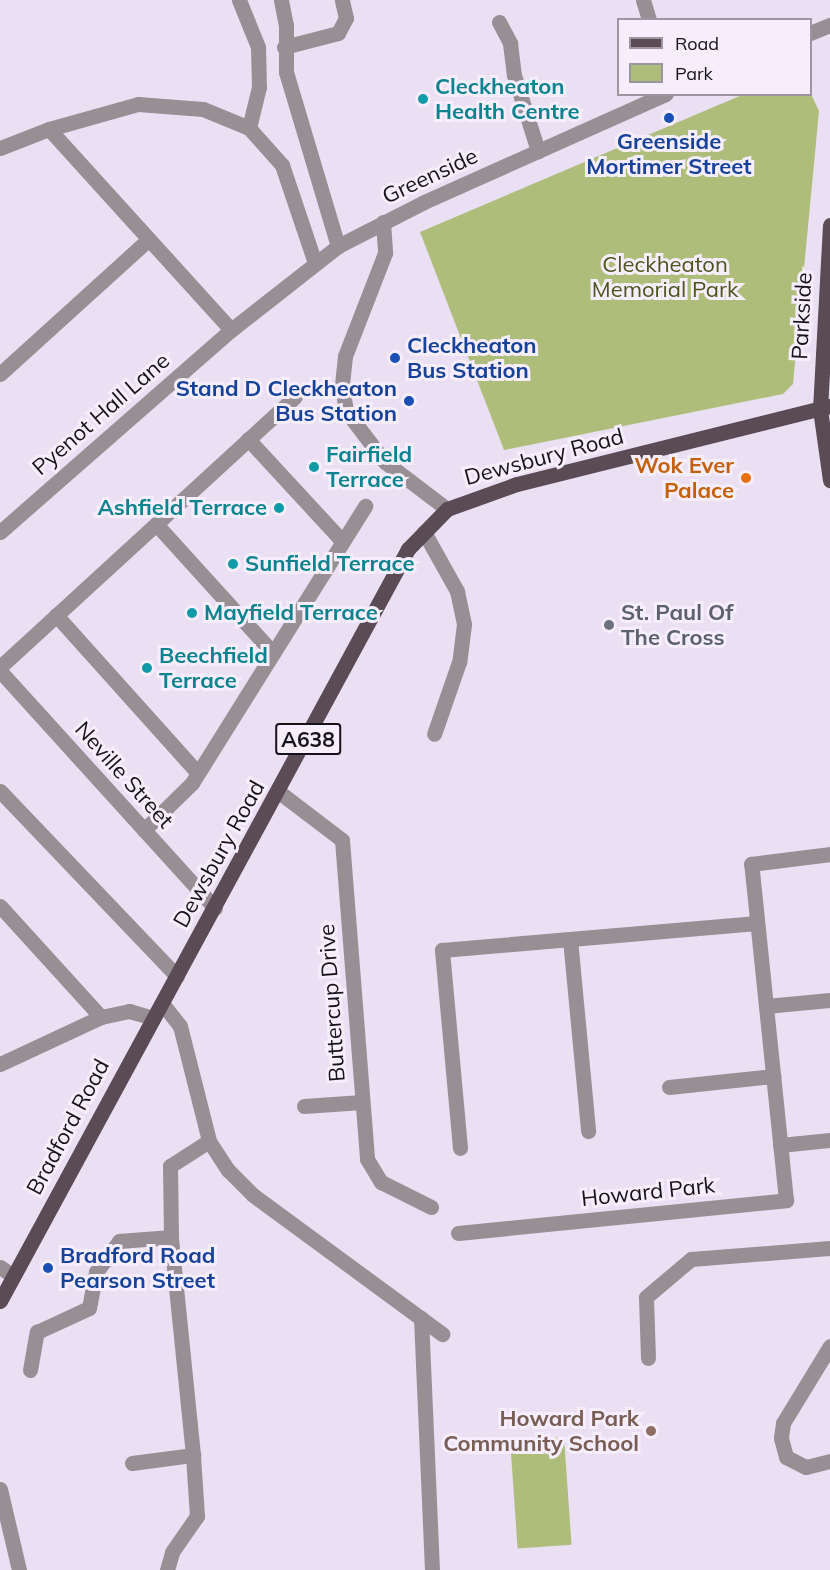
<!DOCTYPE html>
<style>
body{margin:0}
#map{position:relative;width:830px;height:1570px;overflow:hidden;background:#eadff3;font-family:Mulish,sans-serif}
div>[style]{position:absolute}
.green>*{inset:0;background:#aebe7a;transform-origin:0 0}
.minor>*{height:15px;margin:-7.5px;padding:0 7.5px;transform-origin:7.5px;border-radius:7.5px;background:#988f95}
.major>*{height:15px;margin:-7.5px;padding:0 7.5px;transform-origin:7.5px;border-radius:7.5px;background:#5a4b54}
.dots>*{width:16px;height:16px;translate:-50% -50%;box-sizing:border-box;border:3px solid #f6edfd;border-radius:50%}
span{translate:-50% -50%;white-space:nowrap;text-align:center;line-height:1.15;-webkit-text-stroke:6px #f6edfd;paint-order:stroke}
.shield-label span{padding:2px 4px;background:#f6edfd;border:2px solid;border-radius:4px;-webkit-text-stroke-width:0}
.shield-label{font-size:21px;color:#161219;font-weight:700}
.culture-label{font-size:22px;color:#0d838f;font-weight:700}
.left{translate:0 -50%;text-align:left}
.right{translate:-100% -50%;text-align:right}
.transit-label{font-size:22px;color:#164399;font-weight:700}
.street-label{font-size:22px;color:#161219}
.park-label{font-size:22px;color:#4b551c}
.food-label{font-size:22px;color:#c56008;font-weight:700}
.worship-label{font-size:22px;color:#5b616d;font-weight:700}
.education-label{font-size:22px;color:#785e54;font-weight:700}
.legend{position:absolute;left:617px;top:18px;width:195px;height:78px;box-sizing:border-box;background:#f6edfd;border:2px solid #9c95a2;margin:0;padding:8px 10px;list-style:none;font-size:18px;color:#161219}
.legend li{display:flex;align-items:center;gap:12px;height:30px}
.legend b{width:30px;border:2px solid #9c95a2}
</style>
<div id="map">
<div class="green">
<i style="clip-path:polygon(811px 94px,819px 111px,793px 384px,783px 394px,504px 450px,420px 232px,742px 95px)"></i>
<i style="left:564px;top:1437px;width:108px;height:54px;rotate:86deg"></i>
</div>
<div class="minor">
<i style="left:239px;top:0;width:51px;rotate:68deg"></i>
<i style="left:258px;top:47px;width:40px;rotate:88.6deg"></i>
<i style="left:259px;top:87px;width:42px;rotate:103.7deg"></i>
<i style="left:281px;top:0;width:25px;rotate:79deg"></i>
<i style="left:286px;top:25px;width:47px;rotate:90deg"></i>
<i style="left:286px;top:72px;width:182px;rotate:73.4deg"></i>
<i style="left:643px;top:0;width:21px;rotate:73deg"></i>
<i style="left:499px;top:22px;width:24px;rotate:62deg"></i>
<i style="left:510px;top:43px;width:32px;rotate:83deg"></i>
<i style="left:514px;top:75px;width:80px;rotate:72.5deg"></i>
<i style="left:810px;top:33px;width:22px;rotate:-22deg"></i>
<i style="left:284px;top:47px;width:56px;rotate:-14.5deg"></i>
<i style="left:338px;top:33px;width:17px;rotate:-62deg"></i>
<i style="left:346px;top:18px;width:18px;rotate:-103deg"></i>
<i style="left:49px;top:129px;width:271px;rotate:47.8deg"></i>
<i style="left:0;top:148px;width:53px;rotate:-21.2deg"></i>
<i style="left:49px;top:129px;width:92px;rotate:-15.7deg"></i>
<i style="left:138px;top:104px;width:65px;rotate:4.4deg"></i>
<i style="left:203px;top:109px;width:50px;rotate:22.4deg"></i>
<i style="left:249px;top:128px;width:50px;rotate:48.3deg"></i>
<i style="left:282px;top:165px;width:103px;rotate:71.4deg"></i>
<i style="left:383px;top:222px;width:31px;rotate:86deg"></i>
<i style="left:385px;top:253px;width:110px;rotate:111.2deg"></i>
<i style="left:345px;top:356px;width:30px;rotate:96deg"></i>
<i style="left:342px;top:386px;width:25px;rotate:81deg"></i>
<i style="left:346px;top:411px;width:64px;rotate:52.6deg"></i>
<i style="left:385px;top:462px;width:78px;rotate:37.2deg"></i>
<i style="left:0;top:374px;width:200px;rotate:-42.2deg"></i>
<i style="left:248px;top:439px;width:139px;rotate:47.3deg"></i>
<i style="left:156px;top:524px;width:174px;rotate:47.8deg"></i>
<i style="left:0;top:532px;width:307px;rotate:-41.2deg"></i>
<i style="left:231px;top:330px;width:136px;rotate:-38.1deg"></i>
<i style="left:338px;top:246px;width:97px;rotate:-27.1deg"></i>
<i style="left:424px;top:202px;width:265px;rotate:-24.1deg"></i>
<i style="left:424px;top:532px;width:68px;rotate:60.8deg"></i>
<i style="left:457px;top:591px;width:34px;rotate:78deg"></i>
<i style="left:464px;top:624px;width:38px;rotate:97deg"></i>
<i style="left:459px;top:662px;width:76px;rotate:109.1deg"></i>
<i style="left:56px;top:615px;width:212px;rotate:48.1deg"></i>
<i style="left:0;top:667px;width:400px;rotate:-42.5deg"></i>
<i style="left:0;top:671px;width:320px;rotate:47.8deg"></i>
<i style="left:0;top:791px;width:256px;rotate:46.3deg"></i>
<i style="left:279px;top:792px;width:79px;rotate:37.3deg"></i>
<i style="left:342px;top:840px;width:320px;rotate:85.5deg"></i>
<i style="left:367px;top:1159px;width:27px;rotate:59deg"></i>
<i style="left:381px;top:1182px;width:56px;rotate:26.6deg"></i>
<i style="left:144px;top:830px;width:67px;rotate:-44.4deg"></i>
<i style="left:192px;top:783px;width:327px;rotate:-58deg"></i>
<i style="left:0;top:906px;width:150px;rotate:47.7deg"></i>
<i style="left:570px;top:939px;width:193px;rotate:84.6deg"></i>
<i style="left:162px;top:1003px;width:29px;rotate:52deg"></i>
<i style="left:180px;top:1026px;width:119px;rotate:75.8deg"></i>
<i style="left:209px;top:1141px;width:35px;rotate:57deg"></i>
<i style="left:228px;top:1170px;width:35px;rotate:45deg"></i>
<i style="left:253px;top:1195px;width:235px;rotate:36.3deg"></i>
<i style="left:766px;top:1006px;width:64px;rotate:-5.4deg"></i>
<i style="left:0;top:1064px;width:111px;rotate:-25deg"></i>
<i style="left:101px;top:1017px;width:29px;rotate:-12deg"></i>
<i style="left:129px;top:1011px;width:25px;rotate:16deg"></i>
<i style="left:669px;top:1087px;width:105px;rotate:-6deg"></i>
<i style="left:304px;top:1106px;width:58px;rotate:-3.9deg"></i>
<i style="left:780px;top:1145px;width:50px;rotate:-5.7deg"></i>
<i style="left:460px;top:1148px;width:199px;rotate:-95.2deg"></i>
<i style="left:442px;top:950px;width:316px;rotate:-4.9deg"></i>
<i style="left:458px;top:1233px;width:330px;rotate:-5.7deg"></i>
<i style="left:786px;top:1200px;width:338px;rotate:-95.9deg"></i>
<i style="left:751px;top:864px;width:80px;rotate:-7.2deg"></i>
<i style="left:0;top:1267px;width:16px;rotate:35deg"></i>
<i style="left:421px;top:1318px;width:252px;rotate:87.5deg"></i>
<i style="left:830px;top:1346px;width:90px;rotate:121.4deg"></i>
<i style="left:783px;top:1423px;width:15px;rotate:98deg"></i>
<i style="left:781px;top:1438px;width:20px;rotate:75deg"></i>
<i style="left:786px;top:1457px;width:22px;rotate:27deg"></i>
<i style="left:806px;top:1467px;width:25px;rotate:-14deg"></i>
<i style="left:648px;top:1358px;width:61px;rotate:-91.9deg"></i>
<i style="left:646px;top:1297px;width:59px;rotate:-40.2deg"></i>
<i style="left:691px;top:1259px;width:139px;rotate:-4.5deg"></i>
<i style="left:30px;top:1370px;width:39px;rotate:-80deg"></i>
<i style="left:37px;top:1332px;width:57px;rotate:-24.8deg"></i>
<i style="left:89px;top:1308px;width:37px;rotate:-79deg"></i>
<i style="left:96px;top:1272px;width:39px;rotate:-53deg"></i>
<i style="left:119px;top:1241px;width:52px;rotate:-4.4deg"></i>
<i style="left:171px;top:1237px;width:71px;rotate:-90.8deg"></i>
<i style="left:170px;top:1166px;width:46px;rotate:-32.7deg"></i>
<i style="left:132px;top:1463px;width:62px;rotate:-7.5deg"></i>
<i style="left:193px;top:1455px;width:219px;rotate:-95.8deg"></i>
<i style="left:0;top:1489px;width:83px;rotate:76.8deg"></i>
<i style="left:167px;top:1570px;width:19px;rotate:-74deg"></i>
<i style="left:172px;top:1552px;width:44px;rotate:-55.2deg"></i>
<i style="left:197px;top:1516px;width:61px;rotate:-93.8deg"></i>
</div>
<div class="major">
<i style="left:830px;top:225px;width:184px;rotate:93.1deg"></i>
<i style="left:820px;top:409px;width:72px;rotate:82deg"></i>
<i style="left:0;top:1301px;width:856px;rotate:-61.52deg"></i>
<i style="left:408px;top:549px;width:56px;rotate:-45.7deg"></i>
<i style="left:447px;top:509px;width:74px;rotate:-19.7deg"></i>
<i style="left:517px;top:484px;width:323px;rotate:-14deg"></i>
</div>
<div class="dots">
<i style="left:423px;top:99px;background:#0f9aa8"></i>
<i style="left:669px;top:118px;background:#1a4fb4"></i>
<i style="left:395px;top:358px;background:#1a4fb4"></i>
<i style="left:409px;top:401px;background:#1a4fb4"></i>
<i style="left:314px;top:467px;background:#0f9aa8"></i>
<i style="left:746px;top:478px;background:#e8710a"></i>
<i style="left:279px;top:508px;background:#0f9aa8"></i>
<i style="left:233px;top:564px;background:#0f9aa8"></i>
<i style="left:192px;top:613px;background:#0f9aa8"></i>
<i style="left:609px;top:625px;background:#6b7280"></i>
<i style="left:147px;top:668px;background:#0f9aa8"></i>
<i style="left:48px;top:1268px;background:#1a4fb4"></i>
<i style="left:651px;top:1431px;background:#8d6e63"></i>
</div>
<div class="shield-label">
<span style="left:308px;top:739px">A638</span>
</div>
<div class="culture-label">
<span class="left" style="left:435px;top:99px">Cleckheaton<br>Health Centre</span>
<span class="left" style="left:326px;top:467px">Fairfield<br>Terrace</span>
<span class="right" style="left:267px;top:508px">Ashfield Terrace</span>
<span class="left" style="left:245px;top:564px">Sunfield Terrace</span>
<span class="left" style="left:204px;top:613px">Mayfield Terrace</span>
<span class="left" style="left:159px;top:668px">Beechfield<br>Terrace</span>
</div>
<div class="transit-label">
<span style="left:669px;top:154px">Greenside<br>Mortimer Street</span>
<span class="left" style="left:407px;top:358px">Cleckheaton<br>Bus Station</span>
<span class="right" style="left:397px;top:401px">Stand D Cleckheaton<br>Bus Station</span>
<span class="left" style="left:60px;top:1268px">Bradford Road<br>Pearson Street</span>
</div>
<div class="street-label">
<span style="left:430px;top:176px;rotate:-25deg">Greenside</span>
<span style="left:802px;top:316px;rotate:-87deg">Parkside</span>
<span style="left:101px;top:414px;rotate:-41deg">Pyenot Hall Lane</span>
<span style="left:544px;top:457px;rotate:-15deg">Dewsbury Road</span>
<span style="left:124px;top:775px;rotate:48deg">Neville Street</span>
<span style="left:219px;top:854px;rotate:-61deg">Dewsbury Road</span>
<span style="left:332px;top:1003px;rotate:-94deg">Buttercup Drive</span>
<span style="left:68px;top:1127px;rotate:-62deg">Bradford Road</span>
<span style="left:648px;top:1192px;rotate:-6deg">Howard Park</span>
</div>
<div class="park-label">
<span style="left:665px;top:277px">Cleckheaton<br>Memorial Park</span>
</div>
<div class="food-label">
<span class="right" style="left:734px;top:478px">Wok Ever<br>Palace</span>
</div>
<div class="worship-label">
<span class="left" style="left:621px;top:625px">St. Paul Of<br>The Cross</span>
</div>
<div class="education-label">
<span class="right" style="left:639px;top:1431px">Howard Park<br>Community School</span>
</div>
<ul class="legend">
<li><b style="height:8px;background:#5a4b54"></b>Road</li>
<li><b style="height:16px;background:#aebe7a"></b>Park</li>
</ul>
</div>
